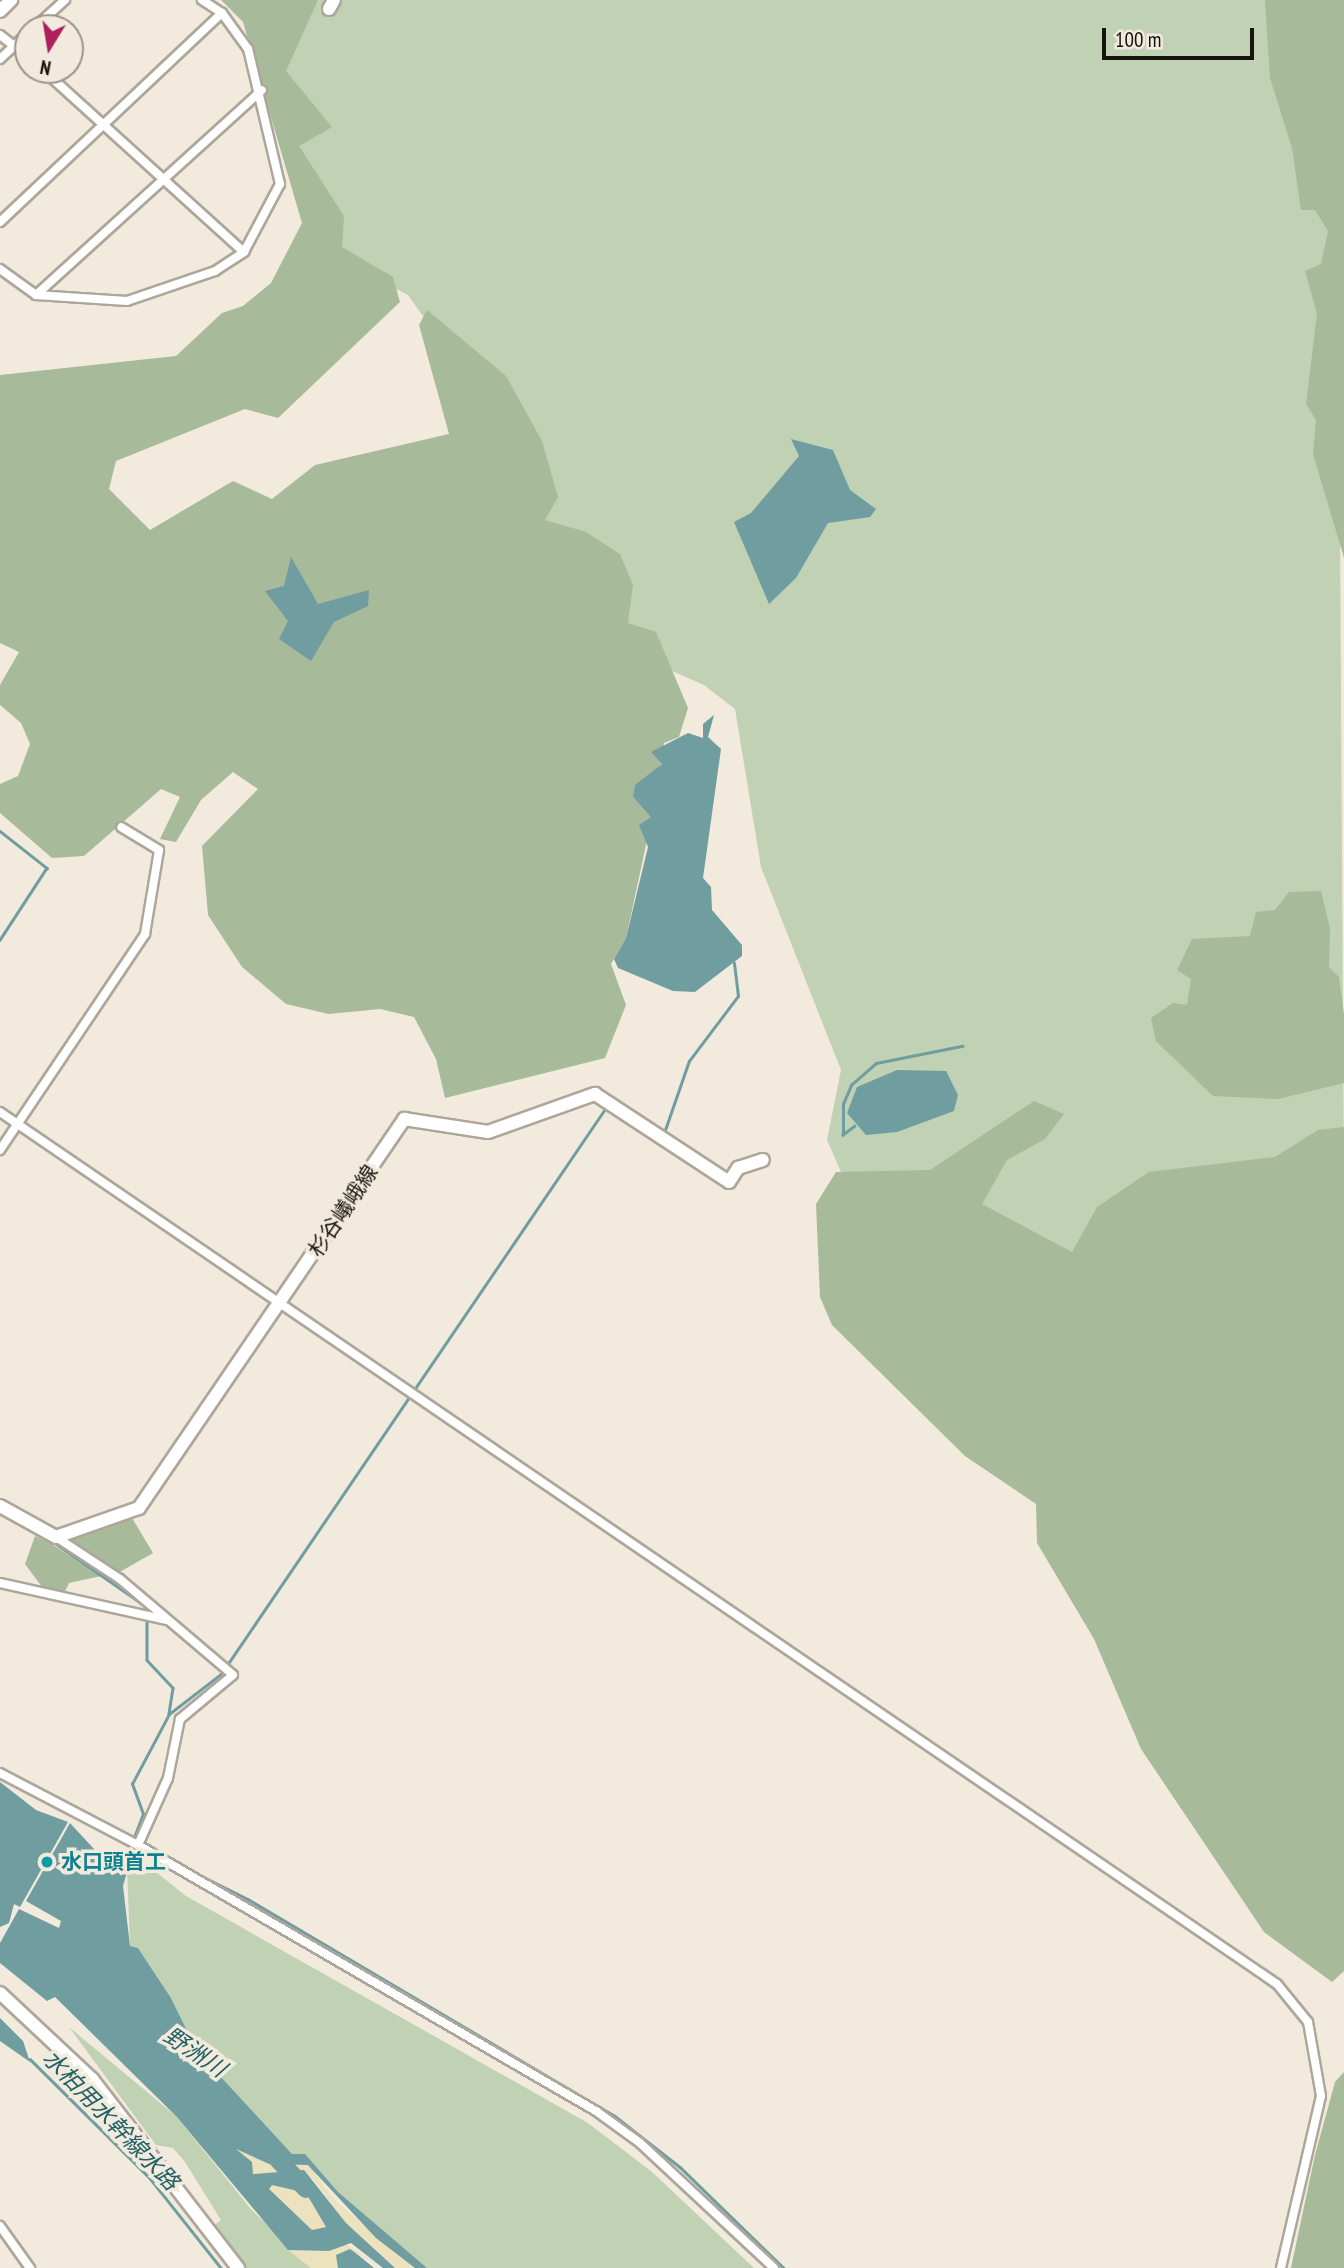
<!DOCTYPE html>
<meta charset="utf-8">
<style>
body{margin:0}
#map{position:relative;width:1344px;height:2268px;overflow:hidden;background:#f3eade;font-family:"PT Sans Narrow","Noto Sans JP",sans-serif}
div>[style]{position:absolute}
.green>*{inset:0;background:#c0d1b4}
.forest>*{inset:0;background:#a7ba9a}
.sand>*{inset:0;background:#ece2bd}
.water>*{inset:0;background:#6f9da0}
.stream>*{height:2.5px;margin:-1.25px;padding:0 1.25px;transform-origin:1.25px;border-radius:1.25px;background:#6f9da0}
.river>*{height:18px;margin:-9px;padding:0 9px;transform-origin:9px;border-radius:9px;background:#6f9da0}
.roads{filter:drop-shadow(2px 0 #ada69a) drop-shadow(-2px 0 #ada69a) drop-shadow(0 2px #ada69a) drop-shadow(0 -2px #ada69a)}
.street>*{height:8px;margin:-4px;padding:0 4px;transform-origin:4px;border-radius:4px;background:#fff}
.secondary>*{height:12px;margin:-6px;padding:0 6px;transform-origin:6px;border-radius:6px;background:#fff}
.dots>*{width:19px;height:19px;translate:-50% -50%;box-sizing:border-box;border:4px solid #f3eade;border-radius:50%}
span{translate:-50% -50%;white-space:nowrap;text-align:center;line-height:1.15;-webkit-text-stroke:7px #f3eade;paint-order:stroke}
.street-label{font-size:21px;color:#16130f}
.culture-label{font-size:21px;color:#0d838f;font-weight:700}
.left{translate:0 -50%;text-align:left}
.water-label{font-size:23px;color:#226166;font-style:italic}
.north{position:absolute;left:14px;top:14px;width:70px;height:70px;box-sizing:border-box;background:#f3eade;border:2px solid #9b948b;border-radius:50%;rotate:191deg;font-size:19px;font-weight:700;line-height:28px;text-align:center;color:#16130f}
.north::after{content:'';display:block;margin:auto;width:24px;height:32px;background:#ac205e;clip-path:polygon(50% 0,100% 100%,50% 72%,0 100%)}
.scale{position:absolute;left:1102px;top:28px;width:152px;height:32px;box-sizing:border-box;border:4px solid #16130f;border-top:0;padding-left:9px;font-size:21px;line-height:24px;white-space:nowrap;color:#16130f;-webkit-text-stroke:5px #f3eade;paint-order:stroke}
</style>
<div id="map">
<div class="green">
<i style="clip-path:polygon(287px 0,1289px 0,1338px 202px,1344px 1178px,1081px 1266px,848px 1188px,827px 1140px,841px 1070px,761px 867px,735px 709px,704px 685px,626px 651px,540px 533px,456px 363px,408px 295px,332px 255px,299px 174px,279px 75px)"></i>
<i style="clip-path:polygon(136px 1856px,186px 1896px,588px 2123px,652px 2172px,754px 2268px,427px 2268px,292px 2154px,197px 2051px,171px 1998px,138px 1948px,130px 1946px,127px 1868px,112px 1865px)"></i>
<i style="clip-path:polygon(69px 2027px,176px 2116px,250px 2208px,311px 2268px,244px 2268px,211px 2228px,221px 2220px,185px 2162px,173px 2148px,156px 2145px)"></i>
</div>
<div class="forest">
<i style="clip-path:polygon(221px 0,318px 0,286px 71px,332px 127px,299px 146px,344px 216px,342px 247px,393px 277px,400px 302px,278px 418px,245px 409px,116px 461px,109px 489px,150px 530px,233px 481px,272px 499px,315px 465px,449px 434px,419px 325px,427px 310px,506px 376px,542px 441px,558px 497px,545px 520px,586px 532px,620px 554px,633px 585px,628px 623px,656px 632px,688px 708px,679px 737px,664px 743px,662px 763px,633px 797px,652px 817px,626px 938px,611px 964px,626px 1005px,605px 1058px,445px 1098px,436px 1059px,414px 1017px,380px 1009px,329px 1014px,286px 1004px,242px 967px,208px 915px,202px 846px,258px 789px,233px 772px,201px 800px,176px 842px,160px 839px,180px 797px,161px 789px,84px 856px,52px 858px,0 813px,0 784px,18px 776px,30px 744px,21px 723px,0 705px,0 685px,19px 652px,0 643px,0 375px,176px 356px,222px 313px,243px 306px,271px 283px,302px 223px,243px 22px)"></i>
<i style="clip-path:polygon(1265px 0,1344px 0,1344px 558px,1313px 454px,1316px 420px,1306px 404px,1317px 314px,1305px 271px,1321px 264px,1328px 231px,1315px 210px,1301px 210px,1292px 148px,1270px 78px)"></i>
<i style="clip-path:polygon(1321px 891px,1330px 929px,1329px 967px,1339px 977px,1344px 1014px,1344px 1083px,1278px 1099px,1213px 1096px,1156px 1041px,1151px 1018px,1173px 1003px,1187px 1005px,1191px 979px,1177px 970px,1192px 939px,1250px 936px,1256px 912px,1275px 910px,1289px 892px)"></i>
<i style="clip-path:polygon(1034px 1101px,1064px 1114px,1045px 1139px,1007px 1160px,982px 1204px,1072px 1252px,1097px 1207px,1149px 1172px,1275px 1157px,1318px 1130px,1344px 1127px,1344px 1971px,1332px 1982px,1264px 1932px,1141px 1749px,1094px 1639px,1037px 1543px,1036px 1504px,965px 1456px,832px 1325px,820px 1297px,816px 1204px,836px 1172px,930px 1170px)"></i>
<i style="clip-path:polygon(132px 1518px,153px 1553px,118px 1573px,69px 1539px)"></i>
<i style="clip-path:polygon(35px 1536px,50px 1543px,101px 1576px,69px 1583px,64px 1594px,42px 1587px,25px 1564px)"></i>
<i style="clip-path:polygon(1344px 2072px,1344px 2268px,1291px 2268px,1315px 2155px,1335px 2082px)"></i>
</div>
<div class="sand">
<i style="clip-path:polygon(236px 2149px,269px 2164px,308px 2165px,336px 2201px,415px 2268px,395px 2268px,346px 2223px,313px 2179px,293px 2171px,253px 2174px)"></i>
<i style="clip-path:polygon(272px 2185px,306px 2193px,326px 2227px,312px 2230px,268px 2189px)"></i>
<i style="clip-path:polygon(344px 2243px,383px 2268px,350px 2249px,338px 2268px,311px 2268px,288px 2250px,330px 2251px)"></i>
</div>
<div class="water">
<i style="clip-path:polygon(791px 439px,833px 450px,850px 490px,876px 509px,870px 517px,828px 523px,796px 578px,769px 604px,734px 522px,751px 513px,799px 456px)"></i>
<i style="clip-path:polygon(291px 557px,318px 604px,369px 590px,368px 606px,334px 622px,311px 661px,279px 639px,288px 621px,265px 591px,284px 586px)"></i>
<i style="clip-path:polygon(714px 715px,708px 737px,721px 749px,703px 878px,711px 887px,712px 910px,742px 945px,742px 956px,695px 992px,673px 991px,618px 968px,614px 959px,626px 938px,648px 847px,639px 825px,651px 817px,633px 797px,635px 785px,662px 764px,651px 752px,688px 733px,703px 738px,703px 724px)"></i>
<i style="clip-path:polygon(897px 1070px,946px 1071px,958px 1095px,954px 1111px,897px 1132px,866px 1135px,847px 1113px,857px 1087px)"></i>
<i style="clip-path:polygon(0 1782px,36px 1810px,68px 1822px,20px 1907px,14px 1904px,9px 1923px,0 1927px)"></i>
<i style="clip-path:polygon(evenodd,70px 1823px,106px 1862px,136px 1856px,113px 1865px,128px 1869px,123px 1886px,130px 1946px,138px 1948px,171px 1998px,197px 2051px,292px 2154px,305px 2154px,338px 2192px,427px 2268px,415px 2268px,376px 2238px,308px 2165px,269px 2164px,236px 2149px,252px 2162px,253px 2174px,304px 2170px,346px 2223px,395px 2268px,383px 2268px,351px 2243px,329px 2251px,288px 2250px,176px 2116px,55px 1997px,47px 2001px,0 1963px,0 1943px,19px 1909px,59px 1928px,61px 1921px,26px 1901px,70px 1823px,272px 2185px,306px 2193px,326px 2227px,312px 2230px,269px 2189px,272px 2185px)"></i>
<i style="clip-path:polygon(0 2018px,23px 2041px,30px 2062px,0 2041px)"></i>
<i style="clip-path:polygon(350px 2249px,357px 2254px,374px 2268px,338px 2268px,336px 2255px)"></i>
</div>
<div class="stream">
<i style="left:0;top:831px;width:60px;rotate:38.2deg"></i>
<i style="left:47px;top:868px;width:86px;rotate:123.1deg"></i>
<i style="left:611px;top:1101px;width:17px;rotate:24deg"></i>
<i style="left:855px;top:1126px;width:15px;rotate:143deg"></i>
<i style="left:843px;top:1135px;width:31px;rotate:-90deg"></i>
<i style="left:843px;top:1104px;width:21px;rotate:-67deg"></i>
<i style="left:851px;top:1085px;width:33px;rotate:-41deg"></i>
<i style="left:876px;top:1063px;width:88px;rotate:-11.2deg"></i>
<i style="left:664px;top:1133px;width:76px;rotate:-70.9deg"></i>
<i style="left:689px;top:1061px;width:81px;rotate:-53deg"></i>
<i style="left:738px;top:996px;width:33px;rotate:-97deg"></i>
<i style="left:55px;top:1543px;width:112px;rotate:34.8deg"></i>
<i style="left:147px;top:1607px;width:53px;rotate:90deg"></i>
<i style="left:147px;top:1660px;width:38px;rotate:47deg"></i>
<i style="left:173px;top:1688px;width:26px;rotate:99deg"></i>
<i style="left:133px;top:1840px;width:28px;rotate:-69deg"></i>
<i style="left:143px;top:1814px;width:32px;rotate:-110deg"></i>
<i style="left:132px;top:1784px;width:79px;rotate:-62.1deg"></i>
<i style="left:169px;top:1714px;width:66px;rotate:-37.6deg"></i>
<i style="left:221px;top:1674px;width:687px;rotate:-55.8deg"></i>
<i style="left:146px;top:1848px;width:114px;rotate:26.6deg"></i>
<i style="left:248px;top:1899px;width:426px;rotate:30.6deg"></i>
<i style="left:615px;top:2116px;width:83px;rotate:38.1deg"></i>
<i style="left:680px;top:2167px;width:145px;rotate:44.2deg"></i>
<i style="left:30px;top:2059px;width:168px;rotate:44.8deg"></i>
<i style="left:149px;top:2177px;width:116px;rotate:51.6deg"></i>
</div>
<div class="river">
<i style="left:268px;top:2149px;width:55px;rotate:46.5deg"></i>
</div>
<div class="roads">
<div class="street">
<i style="left:34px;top:28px;width:42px;rotate:-42.1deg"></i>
<i style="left:0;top:35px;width:36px;rotate:38deg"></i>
<i style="left:0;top:59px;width:38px;rotate:-43deg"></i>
<i style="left:43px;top:70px;width:271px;rotate:42.2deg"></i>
<i style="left:0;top:222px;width:305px;rotate:-43.3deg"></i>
<i style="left:0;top:269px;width:44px;rotate:35.8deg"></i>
<i style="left:36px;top:295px;width:91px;rotate:3.8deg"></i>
<i style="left:127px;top:301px;width:93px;rotate:-18.8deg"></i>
<i style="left:215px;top:271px;width:35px;rotate:-33deg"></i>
<i style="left:244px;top:252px;width:77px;rotate:-62.1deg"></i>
<i style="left:280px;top:184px;width:139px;rotate:-103.3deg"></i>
<i style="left:248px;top:49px;width:44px;rotate:-125.8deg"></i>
<i style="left:222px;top:13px;width:24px;rotate:-147deg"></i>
<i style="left:36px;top:295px;width:305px;rotate:-42.2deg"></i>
<i style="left:0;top:1112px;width:1546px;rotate:34.33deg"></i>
<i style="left:1277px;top:1984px;width:49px;rotate:50.8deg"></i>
<i style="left:1308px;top:2022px;width:75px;rotate:80deg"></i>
<i style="left:1321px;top:2096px;width:177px;rotate:103.1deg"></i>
<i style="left:0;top:1150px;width:260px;rotate:-56.1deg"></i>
<i style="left:145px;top:934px;width:85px;rotate:-80.5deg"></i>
<i style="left:159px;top:850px;width:44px;rotate:-148.8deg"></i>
<i style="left:56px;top:1537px;width:77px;rotate:33.3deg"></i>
<i style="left:120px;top:1579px;width:148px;rotate:40.3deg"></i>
<i style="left:233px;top:1675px;width:69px;rotate:140.3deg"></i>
<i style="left:180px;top:1719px;width:60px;rotate:101.5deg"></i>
<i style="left:168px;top:1778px;width:73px;rotate:114.1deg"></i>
<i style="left:0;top:1583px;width:171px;rotate:12.5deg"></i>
<i style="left:0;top:1773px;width:156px;rotate:27.6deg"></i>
<i style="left:138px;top:1845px;width:530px;rotate:30.15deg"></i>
<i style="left:596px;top:2111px;width:54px;rotate:36deg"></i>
<i style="left:640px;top:2143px;width:183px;rotate:43deg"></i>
<i style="left:0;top:2226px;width:52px;rotate:54.5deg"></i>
</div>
<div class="secondary">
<i style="left:329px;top:9px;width:10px;rotate:-61deg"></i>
<i style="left:0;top:11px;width:16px;rotate:-45deg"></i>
<i style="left:0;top:1506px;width:64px;rotate:29deg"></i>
<i style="left:56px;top:1537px;width:88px;rotate:-19.3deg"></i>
<i style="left:139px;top:1508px;width:471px;rotate:-55.7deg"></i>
<i style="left:404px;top:1119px;width:85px;rotate:8.8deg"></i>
<i style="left:488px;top:1132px;width:114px;rotate:-19.6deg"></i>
<i style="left:595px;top:1094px;width:160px;rotate:33.3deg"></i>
<i style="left:729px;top:1182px;width:17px;rotate:-57deg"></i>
<i style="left:738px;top:1168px;width:26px;rotate:-18deg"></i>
<i style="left:0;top:1993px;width:126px;rotate:43.1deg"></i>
<i style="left:92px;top:2079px;width:239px;rotate:52.3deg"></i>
</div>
</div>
<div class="dots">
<i style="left:47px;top:1862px;background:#0f9aa8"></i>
</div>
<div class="street-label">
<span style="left:343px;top:1211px;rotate:-56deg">杉谷嶬峨線</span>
</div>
<div class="culture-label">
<span class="left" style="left:61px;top:1862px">水口頭首工</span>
</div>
<div class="water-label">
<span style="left:195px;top:2052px;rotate:34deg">野洲川</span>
<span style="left:111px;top:2120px;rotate:46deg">水柏用水幹線水路</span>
</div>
<div class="north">N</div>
<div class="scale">100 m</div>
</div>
